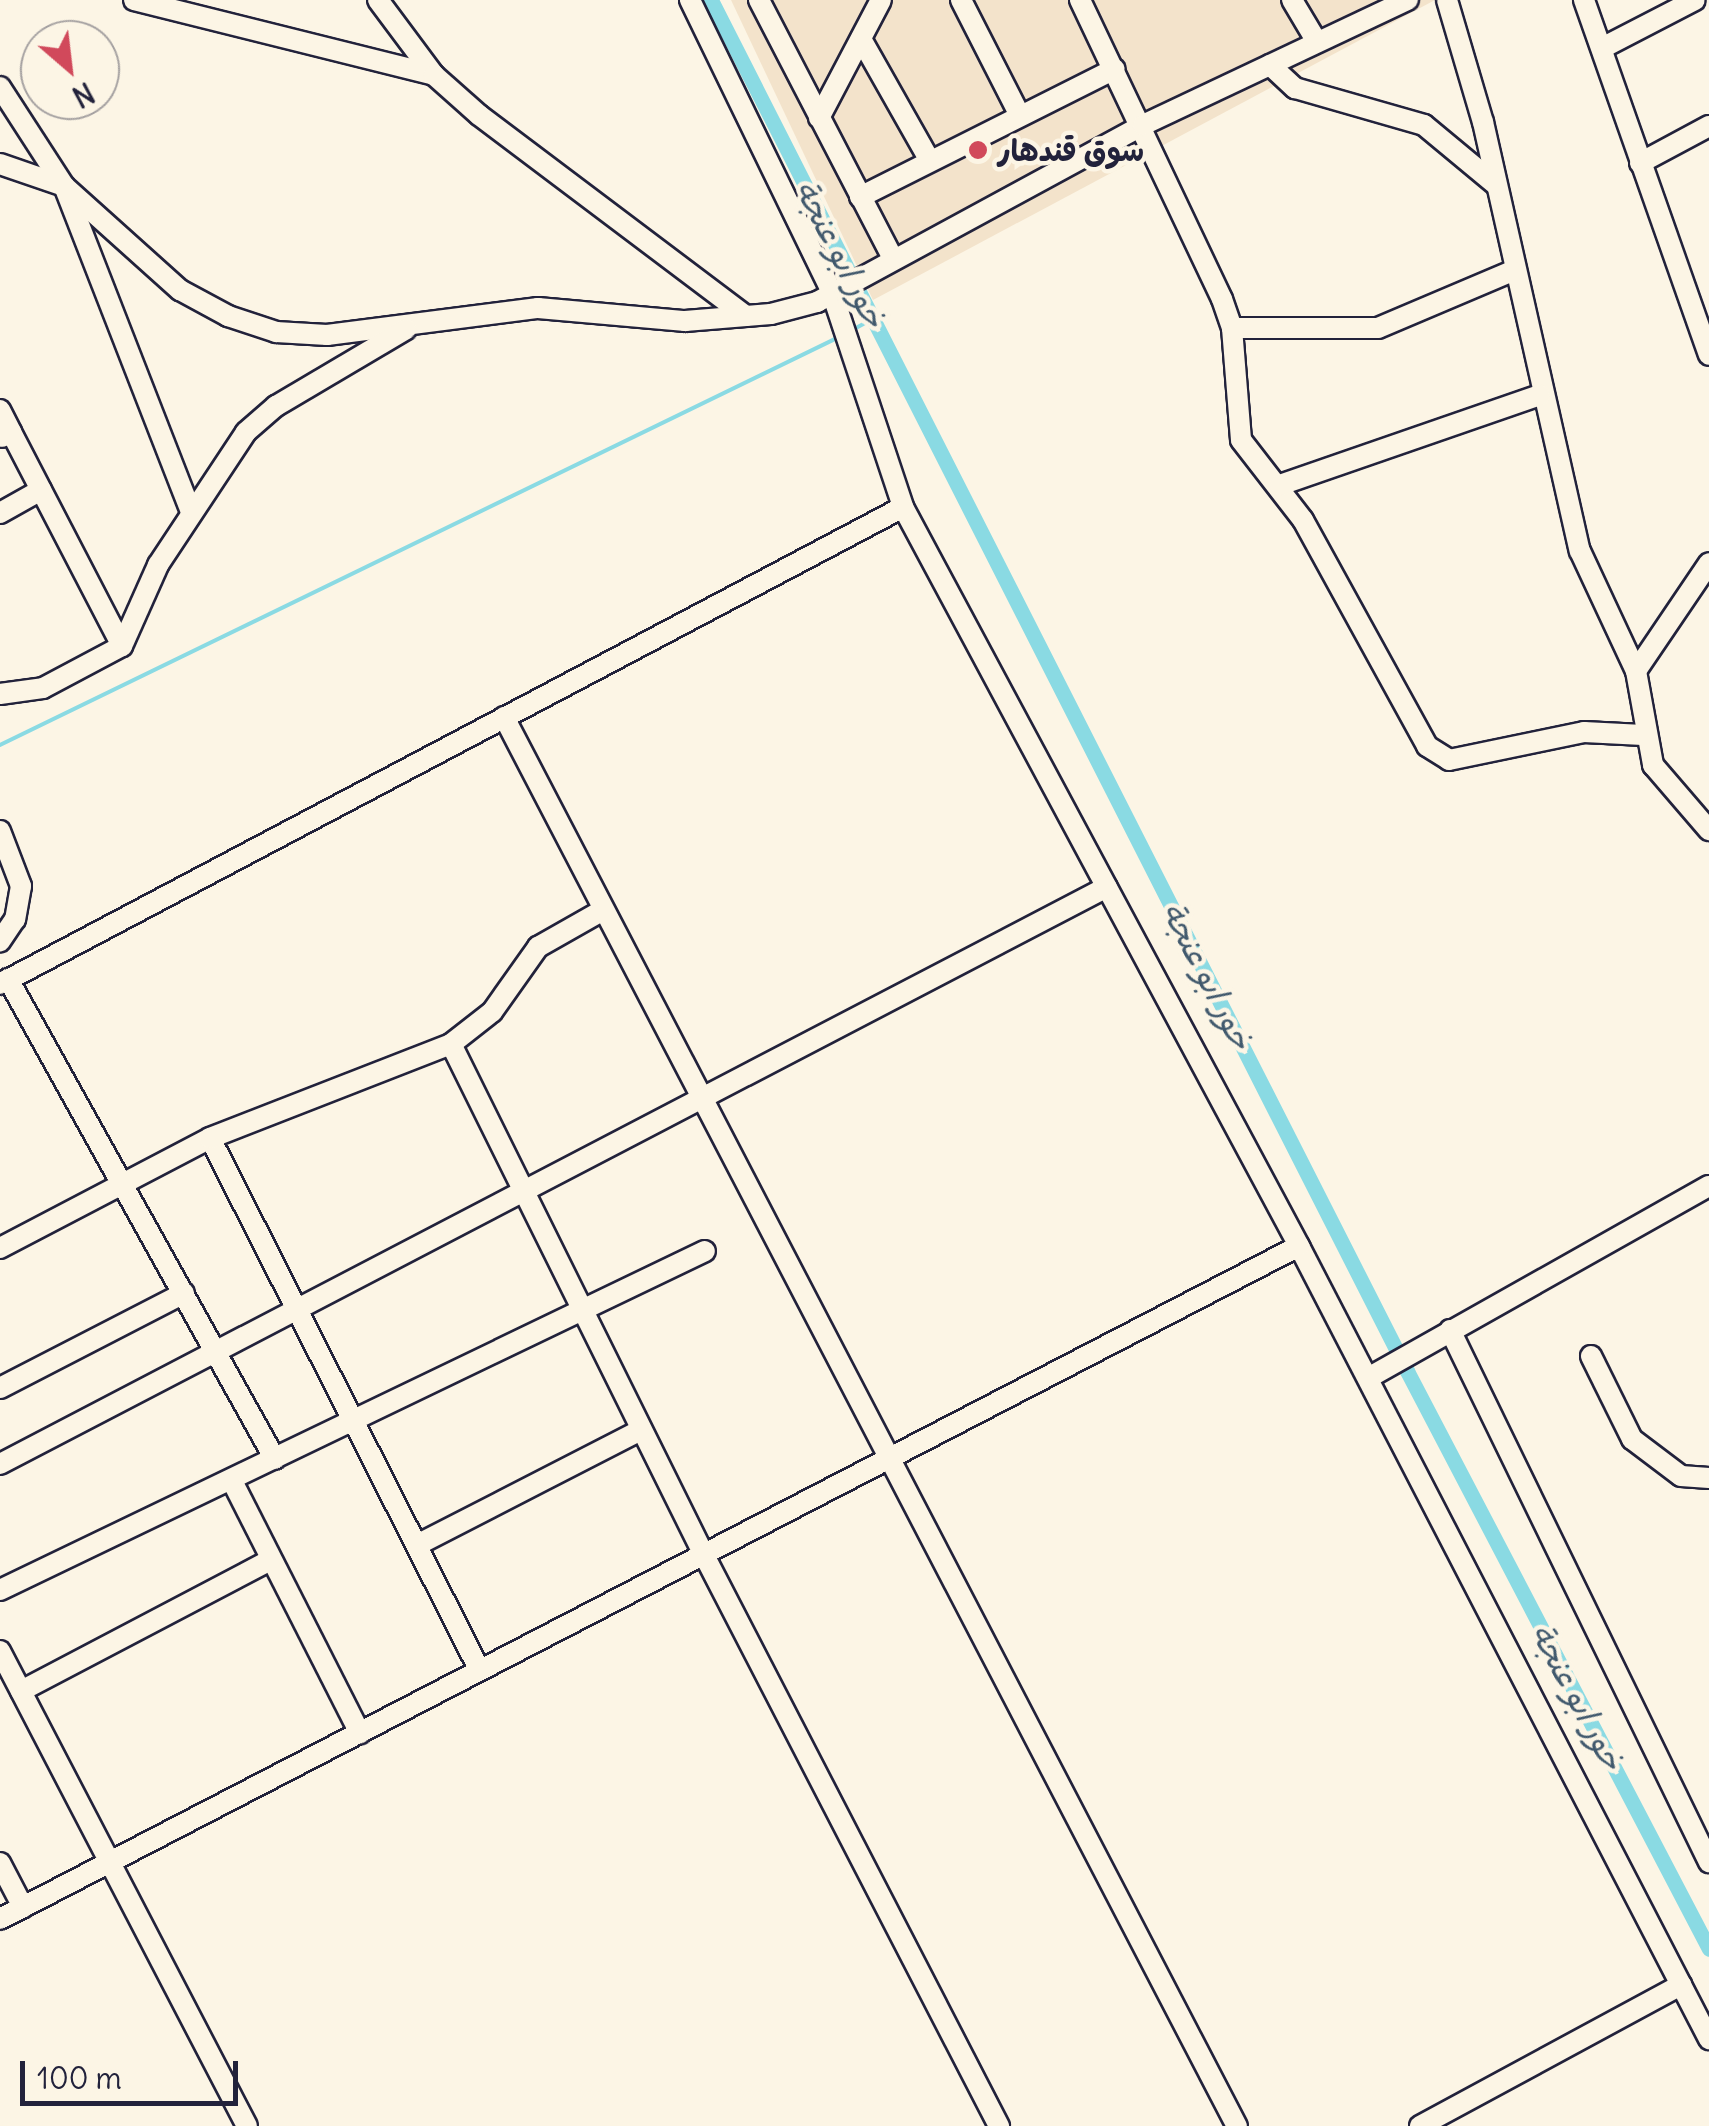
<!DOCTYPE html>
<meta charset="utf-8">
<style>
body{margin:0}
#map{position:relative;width:1709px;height:2126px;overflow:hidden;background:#fcf5e5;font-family:Delius,"Playpen Sans Arabic",sans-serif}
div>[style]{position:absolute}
.built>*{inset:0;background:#f3e3cb}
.stream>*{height:4px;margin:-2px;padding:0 2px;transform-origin:2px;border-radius:2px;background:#8adae3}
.canal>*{height:15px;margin:-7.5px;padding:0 7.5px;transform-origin:7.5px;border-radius:7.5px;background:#8adae3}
.roads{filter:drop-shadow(2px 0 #22223b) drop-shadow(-2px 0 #22223b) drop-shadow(0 2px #22223b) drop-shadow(0 -2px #22223b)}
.minor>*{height:20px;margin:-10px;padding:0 10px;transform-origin:10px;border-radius:10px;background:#fcf5e5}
.dots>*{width:28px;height:28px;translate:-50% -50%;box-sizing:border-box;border:5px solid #fcf5e5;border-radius:50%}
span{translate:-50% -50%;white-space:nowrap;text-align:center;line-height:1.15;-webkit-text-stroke:9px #fcf5e5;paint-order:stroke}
.poi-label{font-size:30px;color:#22223b;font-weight:700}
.left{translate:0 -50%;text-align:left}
.water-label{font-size:32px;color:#41596d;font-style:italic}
.north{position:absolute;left:20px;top:20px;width:100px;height:100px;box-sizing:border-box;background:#fcf5e5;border:2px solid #a5a1a1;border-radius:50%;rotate:152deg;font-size:28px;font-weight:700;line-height:40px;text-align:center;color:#22223b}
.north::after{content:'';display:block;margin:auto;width:35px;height:45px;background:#d1495b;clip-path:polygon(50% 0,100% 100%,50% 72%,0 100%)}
.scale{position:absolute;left:20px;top:2061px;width:218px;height:45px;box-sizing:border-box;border:5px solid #22223b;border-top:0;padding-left:12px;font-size:30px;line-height:35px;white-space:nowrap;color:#22223b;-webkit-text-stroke:8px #fcf5e5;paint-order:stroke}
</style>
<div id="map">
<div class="built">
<i style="clip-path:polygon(731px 0,1435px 0,873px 300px)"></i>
</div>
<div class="stream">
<i style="left:854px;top:329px;width:19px;rotate:-28deg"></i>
<i style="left:0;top:745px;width:935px;rotate:-25.93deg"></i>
</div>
<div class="canal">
<i style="left:711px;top:0;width:1538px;rotate:63.08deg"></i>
<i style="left:1407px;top:1371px;width:652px;rotate:62.41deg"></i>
</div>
<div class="roads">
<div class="minor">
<i style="left:134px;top:0;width:309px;rotate:14deg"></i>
<i style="left:378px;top:0;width:94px;rotate:53.3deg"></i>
<i style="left:434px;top:75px;width:60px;rotate:41.6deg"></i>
<i style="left:479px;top:115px;width:334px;rotate:37deg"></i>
<i style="left:690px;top:0;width:326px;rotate:64.1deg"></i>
<i style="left:832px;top:293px;width:225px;rotate:71.6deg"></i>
<i style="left:903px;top:507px;width:838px;rotate:61.81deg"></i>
<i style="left:1299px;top:1246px;width:893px;rotate:62.66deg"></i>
<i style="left:759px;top:0;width:292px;rotate:62.6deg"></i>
<i style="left:961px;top:0;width:130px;rotate:63deg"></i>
<i style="left:1080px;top:0;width:331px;rotate:64.6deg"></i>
<i style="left:1222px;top:299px;width:31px;rotate:71deg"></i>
<i style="left:1232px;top:328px;width:112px;rotate:85.4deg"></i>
<i style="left:1241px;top:440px;width:101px;rotate:52.2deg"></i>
<i style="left:1303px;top:520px;width:258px;rotate:61.2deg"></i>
<i style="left:1427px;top:746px;width:26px;rotate:32deg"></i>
<i style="left:1449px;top:760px;width:138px;rotate:-11.7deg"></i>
<i style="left:1584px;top:732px;width:59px;rotate:2.9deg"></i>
<i style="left:1292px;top:0;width:49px;rotate:59.2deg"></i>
<i style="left:1447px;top:0;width:127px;rotate:73.6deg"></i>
<i style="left:1483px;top:122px;width:440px;rotate:77.3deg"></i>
<i style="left:1580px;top:551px;width:132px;rotate:65deg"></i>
<i style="left:1636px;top:671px;width:96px;rotate:79.7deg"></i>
<i style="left:1653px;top:765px;width:86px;rotate:49.3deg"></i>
<i style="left:1584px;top:0;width:376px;rotate:70.6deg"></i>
<i style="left:861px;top:39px;width:140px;rotate:60.5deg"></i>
<i style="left:1604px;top:47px;width:102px;rotate:-27.3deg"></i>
<i style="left:1270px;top:65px;width:34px;rotate:43deg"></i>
<i style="left:1295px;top:88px;width:134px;rotate:16deg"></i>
<i style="left:1424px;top:125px;width:92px;rotate:39.7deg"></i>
<i style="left:0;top:87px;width:118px;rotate:57.1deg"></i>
<i style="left:64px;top:186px;width:348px;rotate:68.7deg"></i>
<i style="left:819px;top:118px;width:133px;rotate:-62.3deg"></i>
<i style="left:1640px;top:163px;width:78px;rotate:-28.2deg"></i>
<i style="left:0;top:164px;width:68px;rotate:19deg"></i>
<i style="left:64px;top:186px;width:156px;rotate:41.9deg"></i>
<i style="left:180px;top:290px;width:55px;rotate:28.4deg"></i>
<i style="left:228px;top:316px;width:51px;rotate:18.4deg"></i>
<i style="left:276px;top:332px;width:51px;rotate:3.4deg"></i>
<i style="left:327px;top:335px;width:213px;rotate:-7.3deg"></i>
<i style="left:538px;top:308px;width:148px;rotate:5.1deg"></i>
<i style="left:685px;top:321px;width:86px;rotate:-4.7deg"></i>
<i style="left:771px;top:314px;width:48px;rotate:-14.6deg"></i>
<i style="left:817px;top:302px;width:371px;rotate:-28.5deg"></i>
<i style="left:1143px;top:125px;width:293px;rotate:-25.3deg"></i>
<i style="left:860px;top:197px;width:285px;rotate:-26.7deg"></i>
<i style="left:1232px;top:328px;width:146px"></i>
<i style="left:1378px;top:328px;width:146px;rotate:-23deg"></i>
<i style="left:0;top:410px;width:25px;rotate:63deg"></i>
<i style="left:11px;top:432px;width:10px;rotate:151deg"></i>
<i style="left:1280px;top:485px;width:275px;rotate:-19.1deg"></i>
<i style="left:0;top:513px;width:47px;rotate:-29.3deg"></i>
<i style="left:122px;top:646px;width:89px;rotate:-66deg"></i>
<i style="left:158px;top:565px;width:159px;rotate:-56.5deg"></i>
<i style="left:246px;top:432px;width:40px;rotate:-41deg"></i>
<i style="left:276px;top:406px;width:151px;rotate:-30.6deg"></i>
<i style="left:1636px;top:671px;width:130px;rotate:-55.9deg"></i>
<i style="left:0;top:694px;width:43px;rotate:-7.9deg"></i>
<i style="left:43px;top:688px;width:89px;rotate:-28deg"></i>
<i style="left:122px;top:646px;width:241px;rotate:-117.4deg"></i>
<i style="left:504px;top:717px;width:1588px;rotate:62.52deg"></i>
<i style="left:0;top:831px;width:59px;rotate:69.1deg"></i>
<i style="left:21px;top:886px;width:34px;rotate:100deg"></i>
<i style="left:15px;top:919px;width:27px;rotate:124deg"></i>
<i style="left:8px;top:979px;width:549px;rotate:60.92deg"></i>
<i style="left:0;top:984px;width:1021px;rotate:-27.84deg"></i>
<i style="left:451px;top:1044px;width:570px;rotate:63.66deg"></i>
<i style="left:704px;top:1555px;width:643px;rotate:62.68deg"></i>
<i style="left:210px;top:1138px;width:597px;rotate:63.13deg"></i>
<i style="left:0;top:1248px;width:237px;rotate:-27.6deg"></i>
<i style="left:210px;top:1138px;width:259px;rotate:-21.3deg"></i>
<i style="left:451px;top:1044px;width:52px;rotate:-38deg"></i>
<i style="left:492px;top:1012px;width:80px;rotate:-54.7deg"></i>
<i style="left:538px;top:947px;width:75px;rotate:-29.6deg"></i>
<i style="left:1450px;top:1330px;width:592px;rotate:64.04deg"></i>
<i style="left:1591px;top:1356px;width:93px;rotate:63.7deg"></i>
<i style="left:1632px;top:1439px;width:61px;rotate:37.1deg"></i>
<i style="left:1681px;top:1476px;width:28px;rotate:4deg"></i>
<i style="left:1368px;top:1378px;width:391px;rotate:-29.4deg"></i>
<i style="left:0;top:1388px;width:207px;rotate:-27.3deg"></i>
<i style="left:0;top:1464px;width:1248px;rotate:-27.53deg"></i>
<i style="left:232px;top:1481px;width:283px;rotate:63.1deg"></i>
<i style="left:417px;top:1545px;width:252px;rotate:-27.2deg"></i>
<i style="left:0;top:1590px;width:782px;rotate:-25.68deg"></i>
<i style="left:0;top:1651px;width:535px;rotate:62.53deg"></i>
<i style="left:21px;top:1691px;width:282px;rotate:-27.7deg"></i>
<i style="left:0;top:1863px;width:50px;rotate:62.4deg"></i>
<i style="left:0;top:1919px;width:1463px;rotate:-27.39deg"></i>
<i style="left:1420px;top:2126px;width:297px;rotate:-28.4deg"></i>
</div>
</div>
<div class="dots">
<i style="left:978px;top:150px;background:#d1495b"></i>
</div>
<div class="poi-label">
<span class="left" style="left:998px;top:150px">سوق قندهار</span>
</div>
<div class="water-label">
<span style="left:840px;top:254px;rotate:63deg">خور ابو عنجة</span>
<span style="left:1207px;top:976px;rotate:63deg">خور ابو عنجة</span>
<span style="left:1577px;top:1697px;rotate:62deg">خور ابو عنجة</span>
</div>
<div class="north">N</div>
<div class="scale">100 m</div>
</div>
